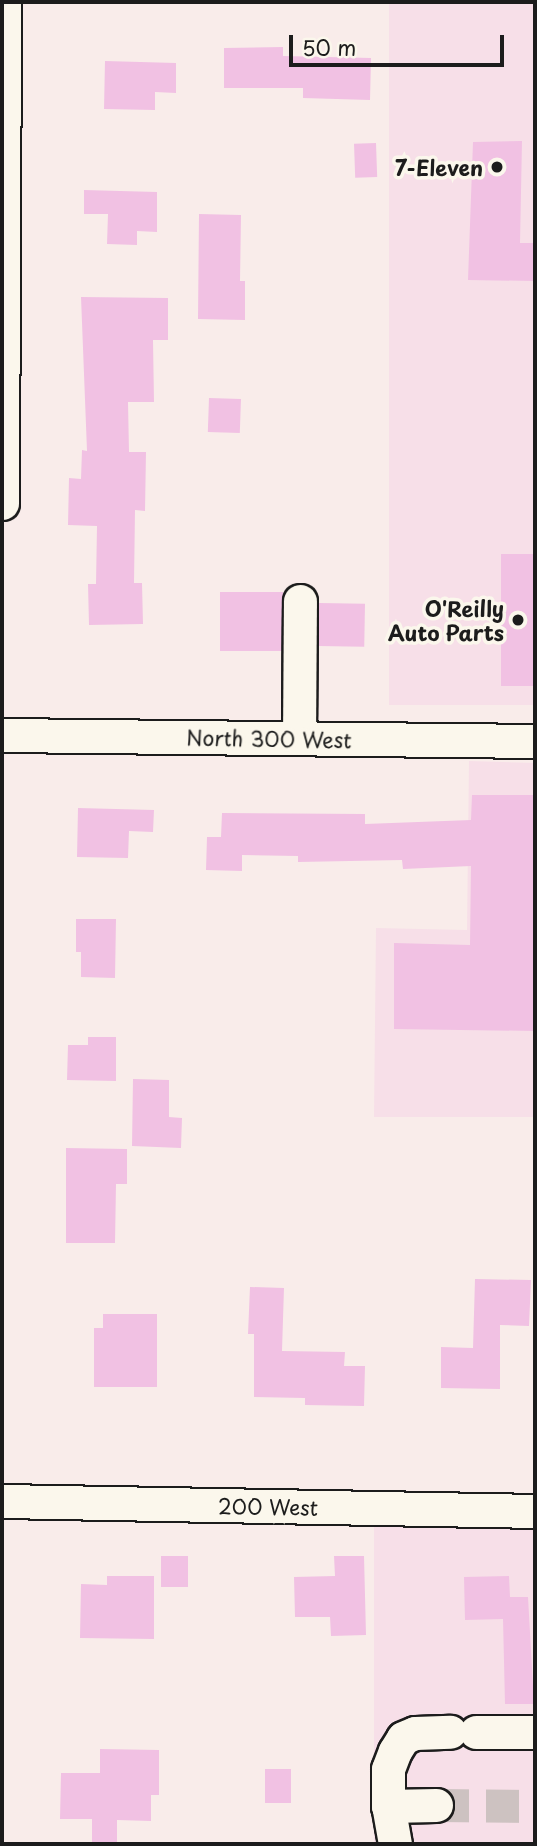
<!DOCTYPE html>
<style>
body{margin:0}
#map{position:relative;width:537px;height:1846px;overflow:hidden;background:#f9ecea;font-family:"Playpen Sans",sans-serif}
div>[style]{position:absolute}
.built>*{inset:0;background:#f7dfe8;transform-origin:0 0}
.building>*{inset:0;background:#f1c1e3;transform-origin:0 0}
.minor-tunnel>*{height:33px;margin-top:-16.5px;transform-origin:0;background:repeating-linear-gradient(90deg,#cdc2c1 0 33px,transparent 0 50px)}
.roads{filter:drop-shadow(2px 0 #1c1c1c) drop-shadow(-2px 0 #1c1c1c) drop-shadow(0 2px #1c1c1c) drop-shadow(0 -2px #1c1c1c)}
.minor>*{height:33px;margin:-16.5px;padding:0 16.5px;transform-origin:16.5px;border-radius:16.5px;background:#fbf7ec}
.dots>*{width:19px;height:19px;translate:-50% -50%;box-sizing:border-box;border:4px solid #fbf7ec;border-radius:50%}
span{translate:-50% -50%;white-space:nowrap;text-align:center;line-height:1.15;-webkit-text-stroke:7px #fbf7ec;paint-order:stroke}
.poi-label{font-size:21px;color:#1c1c1c;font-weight:700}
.right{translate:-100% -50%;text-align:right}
.street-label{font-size:21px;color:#1c1c1c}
.frame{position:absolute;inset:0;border:4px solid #1c1c1c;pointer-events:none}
.scale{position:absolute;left:289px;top:35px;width:215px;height:32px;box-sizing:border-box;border:4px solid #1c1c1c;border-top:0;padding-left:9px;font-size:21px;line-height:24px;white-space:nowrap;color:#1c1c1c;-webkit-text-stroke:5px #fbf7ec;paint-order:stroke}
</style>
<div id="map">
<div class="built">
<i style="left:389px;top:2px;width:146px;height:703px"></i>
<i style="clip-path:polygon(469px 761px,535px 763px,535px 1117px,374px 1117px,376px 928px,467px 930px)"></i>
<i style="left:374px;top:1525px;width:161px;height:319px"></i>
</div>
<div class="building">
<i style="clip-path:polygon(283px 47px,283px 56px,371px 58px,370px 100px,303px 98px,303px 88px,224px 88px,224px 48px)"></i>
<i style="clip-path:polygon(105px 61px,176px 63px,176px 93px,155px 92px,155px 110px,104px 109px)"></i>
<i style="clip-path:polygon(522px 141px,520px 243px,535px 243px,535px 281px,468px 280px,473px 142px)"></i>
<i style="left:376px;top:143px;width:34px;height:22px;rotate:88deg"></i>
<i style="clip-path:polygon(84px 190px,157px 192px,157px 232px,137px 231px,137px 245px,107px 244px,108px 214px,84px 214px)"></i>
<i style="clip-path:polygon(199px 214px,241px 215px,240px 281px,245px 281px,245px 320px,198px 319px)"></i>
<i style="clip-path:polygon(81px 297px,168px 298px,168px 340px,153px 340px,154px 402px,128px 402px,129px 452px,146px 452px,145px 511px,135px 510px,134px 583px,142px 583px,143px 624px,89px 625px,88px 584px,96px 584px,97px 526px,68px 525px,69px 478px,81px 479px,82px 450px,87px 451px)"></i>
<i style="left:209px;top:398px;width:32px;height:34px;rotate:2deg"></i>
<i style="left:501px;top:554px;width:34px;height:132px"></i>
<i style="left:220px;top:592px;width:63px;height:59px"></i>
<i style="left:319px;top:603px;width:46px;height:43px;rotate:1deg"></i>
<i style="clip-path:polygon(472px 795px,535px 795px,535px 1031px,394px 1029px,394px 943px,470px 945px,471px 866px,403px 869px,402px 860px,298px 862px,298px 856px,242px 855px,242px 871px,206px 870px,207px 837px,221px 837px,222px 813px,365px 814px,365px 824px,471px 820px)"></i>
<i style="clip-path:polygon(78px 808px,154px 810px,153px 832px,129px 831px,128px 858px,77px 857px)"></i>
<i style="clip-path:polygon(76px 919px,116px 919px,115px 978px,81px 977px,81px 952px,76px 952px)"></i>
<i style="clip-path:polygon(88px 1037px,116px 1037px,116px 1081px,67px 1080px,68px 1045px,88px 1045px)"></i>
<i style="clip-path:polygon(133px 1079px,169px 1080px,169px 1117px,182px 1118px,181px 1148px,132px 1146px)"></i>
<i style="clip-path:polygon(66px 1148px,127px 1149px,127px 1184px,116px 1184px,115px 1243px,66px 1243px)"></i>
<i style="clip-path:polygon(475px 1279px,531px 1280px,529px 1326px,500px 1325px,500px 1389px,441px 1388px,441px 1347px,473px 1348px)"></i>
<i style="clip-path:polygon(250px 1287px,284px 1288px,282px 1351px,345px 1352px,344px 1366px,365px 1366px,364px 1406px,305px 1405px,305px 1398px,254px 1397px,254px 1334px,248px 1334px)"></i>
<i style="clip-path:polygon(103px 1314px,157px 1314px,157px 1387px,94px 1387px,94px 1328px,103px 1328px)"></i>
<i style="left:161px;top:1556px;width:27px;height:31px"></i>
<i style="clip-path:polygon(334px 1556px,364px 1556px,366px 1635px,331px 1636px,330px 1617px,295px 1617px,294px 1577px,335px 1576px)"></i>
<i style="clip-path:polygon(107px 1576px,154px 1576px,154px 1639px,80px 1638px,81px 1584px,107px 1585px)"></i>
<i style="clip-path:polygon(509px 1576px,510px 1597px,528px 1597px,534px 1704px,505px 1704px,503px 1619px,465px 1620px,464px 1577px)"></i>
<i style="clip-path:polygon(100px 1749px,159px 1750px,159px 1795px,151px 1795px,151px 1821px,117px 1820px,117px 1844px,92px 1844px,92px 1819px,60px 1819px,61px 1773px,100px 1773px)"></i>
<i style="left:265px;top:1769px;width:26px;height:34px"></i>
</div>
<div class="minor-tunnel">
<i style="left:436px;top:1805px;width:99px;rotate:0.6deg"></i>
</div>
<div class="roads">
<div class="minor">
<i style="left:2px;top:503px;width:501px;rotate:-89.77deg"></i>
<i style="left:2px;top:735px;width:533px;rotate:0.64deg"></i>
<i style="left:299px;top:738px;width:137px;rotate:-89.6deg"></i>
<i style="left:2px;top:1501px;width:533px;rotate:1.07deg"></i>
<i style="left:476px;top:1732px;width:59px"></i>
<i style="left:388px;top:1806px;width:48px;rotate:-1.2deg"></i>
<i style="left:395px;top:1844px;width:39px;rotate:-100deg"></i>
<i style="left:388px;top:1806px;width:37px;rotate:-90deg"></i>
<i style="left:388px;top:1769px;width:19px;rotate:-69deg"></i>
<i style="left:395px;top:1751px;width:15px;rotate:-58deg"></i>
<i style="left:403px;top:1738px;width:13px;rotate:-23deg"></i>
<i style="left:415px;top:1733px;width:35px;rotate:-2deg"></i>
</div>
</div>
<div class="dots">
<i style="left:497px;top:167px;background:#1c1c1c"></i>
<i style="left:518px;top:620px;background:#1c1c1c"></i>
</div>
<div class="poi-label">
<span class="right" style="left:483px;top:167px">7-Eleven</span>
<span class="right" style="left:504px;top:620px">O'Reilly<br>Auto Parts</span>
</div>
<div class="street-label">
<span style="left:269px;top:738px;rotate:1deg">North 300 West</span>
<span style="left:268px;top:1506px;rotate:1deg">200 West</span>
</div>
<div class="frame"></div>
<div class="scale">50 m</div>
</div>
